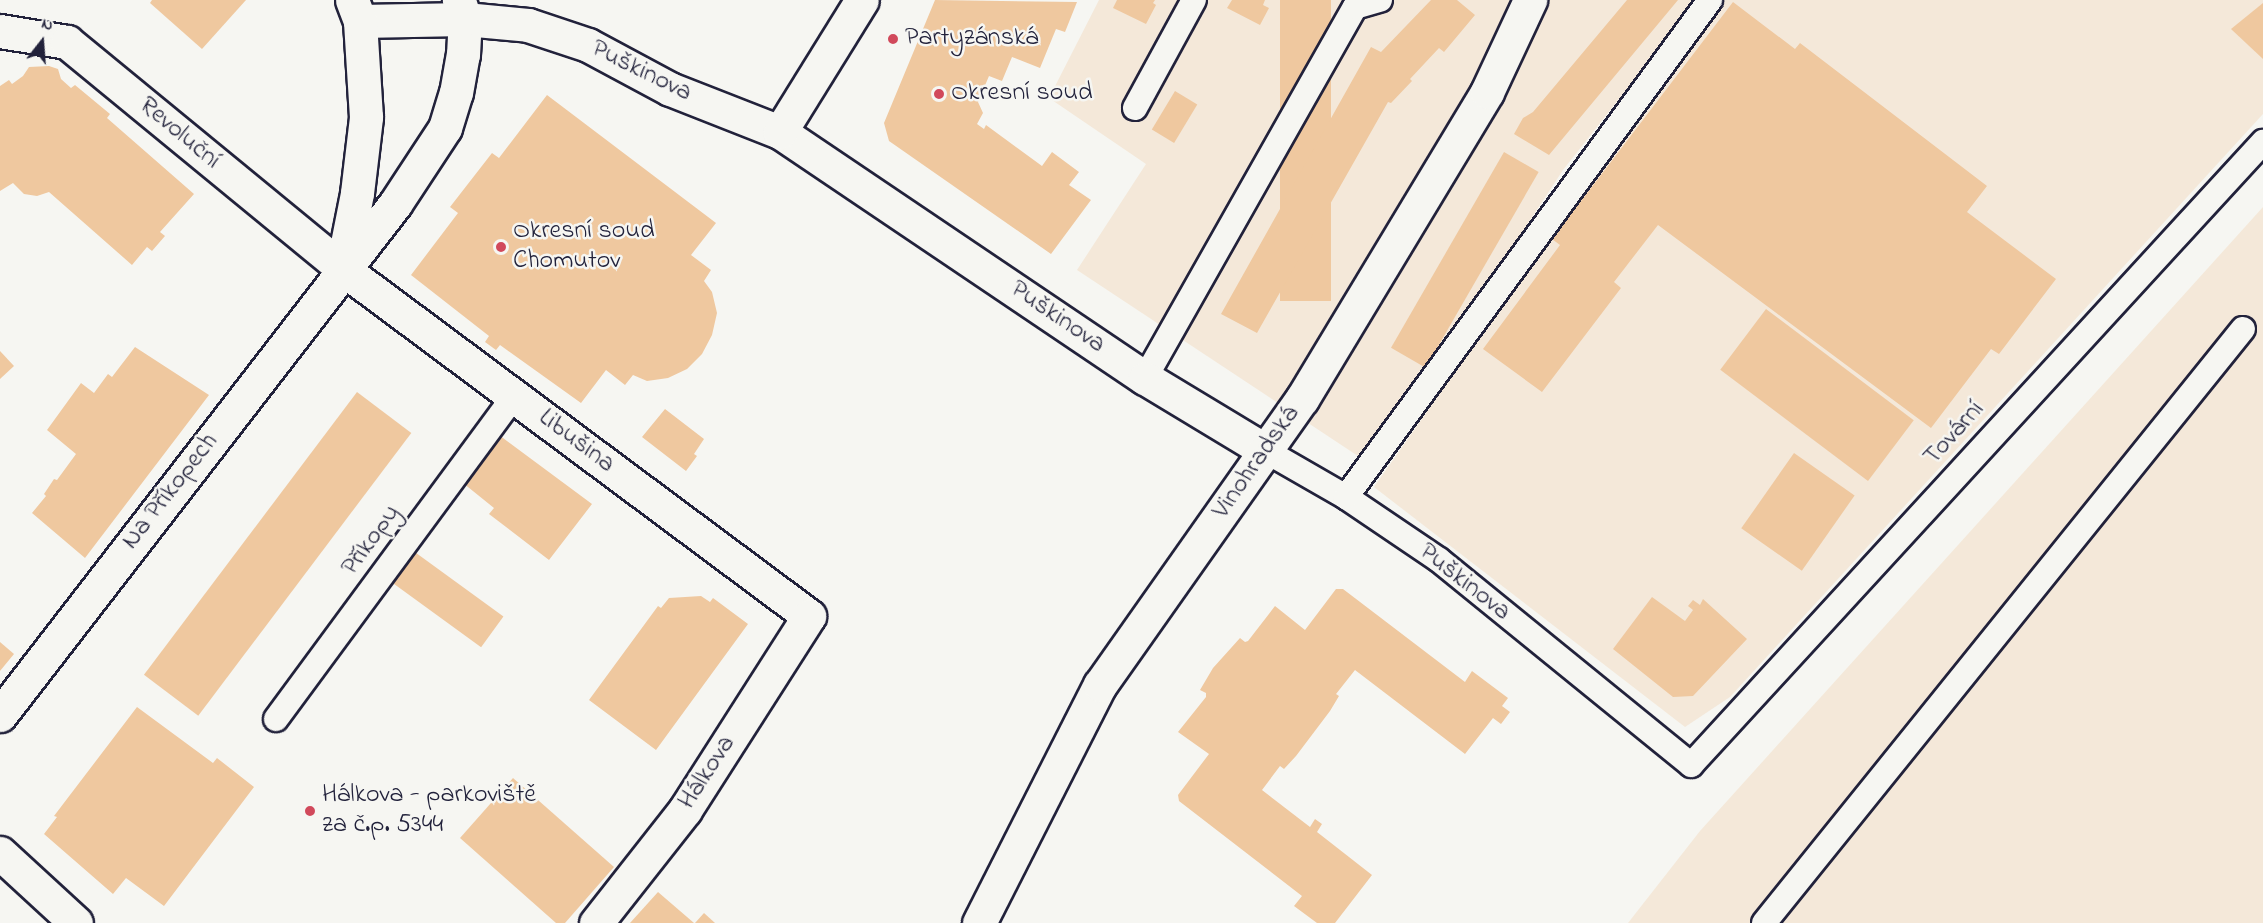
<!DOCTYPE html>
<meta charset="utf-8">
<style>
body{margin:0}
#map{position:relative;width:2263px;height:923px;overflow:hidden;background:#f6f6f2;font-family:"Indie Flower",sans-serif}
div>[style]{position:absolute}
.built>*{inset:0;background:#f4e8d9}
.building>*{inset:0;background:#efc89f;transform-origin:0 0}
.roads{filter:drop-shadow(2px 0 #22223b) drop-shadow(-2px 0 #22223b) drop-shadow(0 2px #22223b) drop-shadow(0 -2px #22223b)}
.service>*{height:24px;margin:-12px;padding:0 12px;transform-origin:12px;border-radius:12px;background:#f6f6f2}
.minor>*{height:33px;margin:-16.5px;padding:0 16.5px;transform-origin:16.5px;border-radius:16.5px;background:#f6f6f2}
.tertiary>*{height:33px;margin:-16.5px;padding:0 16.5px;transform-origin:16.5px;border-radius:16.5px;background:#f6f6f2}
.dots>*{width:16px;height:16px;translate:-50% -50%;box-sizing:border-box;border:3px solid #f6f6f2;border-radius:50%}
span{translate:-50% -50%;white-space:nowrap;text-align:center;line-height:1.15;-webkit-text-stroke:5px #f6f6f2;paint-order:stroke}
.poi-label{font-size:26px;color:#22223b}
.left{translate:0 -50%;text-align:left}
.street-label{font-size:26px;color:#22223b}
.north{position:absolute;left:12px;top:12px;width:60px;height:60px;-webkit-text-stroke:4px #f6f6f2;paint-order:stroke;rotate:17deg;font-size:16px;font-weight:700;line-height:24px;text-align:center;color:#22223b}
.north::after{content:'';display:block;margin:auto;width:21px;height:27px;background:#22223b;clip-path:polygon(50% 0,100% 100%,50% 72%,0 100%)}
</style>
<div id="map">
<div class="built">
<i style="clip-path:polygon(1099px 0,1697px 0,1563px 170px,1475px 304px,1364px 460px,1077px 270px,1146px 164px,1049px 98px)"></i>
<i style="clip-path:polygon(1716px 0,2263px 0,2263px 114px,1730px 697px,1685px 727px,1374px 487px)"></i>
<i style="clip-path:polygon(2263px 207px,2263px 923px,1628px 923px,1700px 831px)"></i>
</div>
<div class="building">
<i style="clip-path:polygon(152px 0,246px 0,202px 49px,150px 3px)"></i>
<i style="clip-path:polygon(935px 0,1077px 2px,1065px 32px,1056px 29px,1040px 68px,1012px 57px,1002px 81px,989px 76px,978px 102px,983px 113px,977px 124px,984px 129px,986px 125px,1042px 166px,1052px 152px,1079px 172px,1069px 185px,1091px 200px,1051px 254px,889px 141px,884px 123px)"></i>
<i style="clip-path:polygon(1117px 0,1155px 0,1153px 3px,1156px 5px,1146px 24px,1113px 8px)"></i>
<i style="clip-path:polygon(1232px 0,1265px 0,1263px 5px,1269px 8px,1260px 25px,1227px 8px)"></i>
<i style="left:1280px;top:0;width:51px;height:301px"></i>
<i style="clip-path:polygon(1431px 0,1457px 0,1475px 15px,1444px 52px,1439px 48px,1410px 79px,1412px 81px,1391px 103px,1388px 102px,1257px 333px,1221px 314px,1371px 47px,1381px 52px)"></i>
<i style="clip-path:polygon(1627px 0,1678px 0,1549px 155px,1514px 134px,1523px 118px,1533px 112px)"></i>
<i style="clip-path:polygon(1733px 2px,1795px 49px,1800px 43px,1987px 186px,1967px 212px,2056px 279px,1999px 354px,1991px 349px,1931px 428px,1658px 225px,1614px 282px,1621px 288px,1542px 392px,1483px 349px,1560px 245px,1552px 239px)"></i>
<i style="clip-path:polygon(2263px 3px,2263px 59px,2231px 29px)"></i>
<i style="clip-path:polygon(49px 66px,58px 69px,61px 79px,71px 88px,75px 85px,110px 114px,107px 118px,194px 194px,160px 232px,165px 236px,152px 251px,147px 247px,132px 265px,49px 192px,37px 196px,24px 194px,13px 183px,0 191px,0 86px,9px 80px,12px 84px,23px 76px,29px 67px)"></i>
<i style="left:1175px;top:91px;width:26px;height:45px;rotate:31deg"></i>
<i style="clip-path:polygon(547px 95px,716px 223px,691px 255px,711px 270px,704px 281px,712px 292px,717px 313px,712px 335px,702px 354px,687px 369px,668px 378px,647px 381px,633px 375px,625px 385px,606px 370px,581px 403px,500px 345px,496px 350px,485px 342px,489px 336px,411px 275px,458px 213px,450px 207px,492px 153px,499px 158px)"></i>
<i style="left:1504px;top:152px;width:40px;height:226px;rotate:30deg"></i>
<i style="left:1766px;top:309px;width:185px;height:76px;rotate:37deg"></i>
<i style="clip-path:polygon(135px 347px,209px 395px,85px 558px,32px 513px,46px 496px,44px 494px,54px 479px,57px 480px,76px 454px,47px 430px,81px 383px,94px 393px,108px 374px,112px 377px)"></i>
<i style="clip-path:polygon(0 351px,14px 366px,0 379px)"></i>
<i style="left:357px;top:392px;width:68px;height:354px;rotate:37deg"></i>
<i style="clip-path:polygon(665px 409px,704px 439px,694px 454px,697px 456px,686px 471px,642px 437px)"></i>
<i style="clip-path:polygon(499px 435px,592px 504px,549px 560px,489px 514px,494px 508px,463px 483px)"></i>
<i style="left:1794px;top:453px;width:74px;height:92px;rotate:35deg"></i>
<i style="left:412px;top:550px;width:113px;height:38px;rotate:36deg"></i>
<i style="clip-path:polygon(1336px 589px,1343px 589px,1465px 682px,1472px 671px,1508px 698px,1502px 706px,1510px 712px,1501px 724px,1493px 718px,1465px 754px,1355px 670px,1336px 694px,1339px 696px,1330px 711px,1296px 756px,1284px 769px,1280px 766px,1262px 790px,1310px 827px,1315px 819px,1322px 824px,1317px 832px,1372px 875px,1335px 923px,1317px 923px,1294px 906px,1302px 896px,1179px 801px,1178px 795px,1209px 754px,1178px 732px,1206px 697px,1206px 693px,1200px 690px,1213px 668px,1240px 638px,1245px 642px,1248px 641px,1275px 606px,1305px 630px)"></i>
<i style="clip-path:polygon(701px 596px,710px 602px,713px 598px,748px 624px,656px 750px,589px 700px,658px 606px,661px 608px,669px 598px)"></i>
<i style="clip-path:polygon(1652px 597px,1685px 621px,1693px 610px,1688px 606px,1693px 600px,1700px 605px,1703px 599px,1747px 639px,1693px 696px,1673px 697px,1613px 649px)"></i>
<i style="clip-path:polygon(0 642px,14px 654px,0 671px)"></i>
<i style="clip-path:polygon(137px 707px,213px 763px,217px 758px,254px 787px,164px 906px,126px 878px,113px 894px,44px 834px,57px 817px,54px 816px)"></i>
<i style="clip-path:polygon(513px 778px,614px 867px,565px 923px,556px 923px,460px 838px)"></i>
<i style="clip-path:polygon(658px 892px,694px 923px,630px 923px)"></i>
<i style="clip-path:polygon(704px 913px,715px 923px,695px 923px)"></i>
</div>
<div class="roads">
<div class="service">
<i style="left:1135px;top:108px;width:123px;rotate:-61.4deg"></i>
<i style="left:1145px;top:378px;width:426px;rotate:-60.5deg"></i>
<i style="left:1355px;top:7px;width:26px;rotate:-16deg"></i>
<i style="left:1266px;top:451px;width:92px;rotate:29.9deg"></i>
<i style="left:1346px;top:497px;width:112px;rotate:34.1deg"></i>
<i style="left:1439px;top:560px;width:325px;rotate:39.1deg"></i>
<i style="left:1691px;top:765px;width:846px;rotate:-47.44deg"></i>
<i style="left:1346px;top:497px;width:616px;rotate:-53.78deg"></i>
<i style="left:276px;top:719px;width:401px;rotate:-53.6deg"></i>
<i style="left:1764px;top:923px;width:763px;rotate:-51.12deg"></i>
</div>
<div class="minor">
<i style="left:360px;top:21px;width:105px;rotate:-1.1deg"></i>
<i style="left:465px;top:19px;width:63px;rotate:5.4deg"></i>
<i style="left:528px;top:25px;width:63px;rotate:18.4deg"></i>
<i style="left:588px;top:45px;width:93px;rotate:28.2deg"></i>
<i style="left:670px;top:89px;width:118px;rotate:21.4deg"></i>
<i style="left:780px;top:132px;width:440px;rotate:34deg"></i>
<i style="left:1145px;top:378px;width:141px;rotate:31.1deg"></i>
<i style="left:0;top:31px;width:68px;rotate:9.3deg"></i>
<i style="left:67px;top:42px;width:357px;rotate:39.4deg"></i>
<i style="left:343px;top:269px;width:581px;rotate:36.67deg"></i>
<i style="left:809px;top:616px;width:230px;rotate:122.6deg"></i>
<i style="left:685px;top:810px;width:144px;rotate:128.2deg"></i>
<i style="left:780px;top:132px;width:155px;rotate:-58.2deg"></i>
<i style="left:0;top:853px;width:103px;rotate:42.6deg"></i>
</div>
<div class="tertiary">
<i style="left:343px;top:264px;width:72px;rotate:-78.8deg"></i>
<i style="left:357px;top:193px;width:77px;rotate:-83.2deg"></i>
<i style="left:366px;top:117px;width:96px;rotate:-93.6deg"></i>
<i style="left:360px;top:21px;width:22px;rotate:-111deg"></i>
<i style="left:0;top:715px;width:646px;rotate:-52.3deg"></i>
<i style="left:395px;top:204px;width:91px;rotate:-56.7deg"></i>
<i style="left:445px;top:128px;width:37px;rotate:-73deg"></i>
<i style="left:456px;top:93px;width:39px;rotate:-80deg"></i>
<i style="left:463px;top:55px;width:36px;rotate:-87deg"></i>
<i style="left:465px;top:19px;width:20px;rotate:-108deg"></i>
<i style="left:979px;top:923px;width:267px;rotate:-63.1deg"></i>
<i style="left:1100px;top:685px;width:350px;rotate:-54.8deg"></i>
<i style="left:1302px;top:399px;width:358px;rotate:-58.9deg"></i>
<i style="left:1487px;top:92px;width:102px;rotate:-64.9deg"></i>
</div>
</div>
<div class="dots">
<i style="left:893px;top:39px;background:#d1495b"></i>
<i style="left:939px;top:94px;background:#d1495b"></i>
<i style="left:501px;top:247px;background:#d1495b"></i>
<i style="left:310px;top:811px;background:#d1495b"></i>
</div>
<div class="poi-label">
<span class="left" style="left:905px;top:39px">Partyzánská</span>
<span class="left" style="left:951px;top:94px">Okresní soud</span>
<span class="left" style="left:513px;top:247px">Okresní soud<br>Chomutov</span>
<span class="left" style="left:322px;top:811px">Hálkova - parkoviště<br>za č.p. 5344</span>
</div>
<div class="street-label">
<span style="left:641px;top:72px;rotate:26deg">Puškinova</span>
<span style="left:179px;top:134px;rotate:40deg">Revoluční</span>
<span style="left:1057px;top:318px;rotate:34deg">Puškinova</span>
<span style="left:1955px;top:434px;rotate:-48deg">Tovární</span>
<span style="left:576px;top:442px;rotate:37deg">Libušina</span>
<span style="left:1257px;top:463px;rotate:-55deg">Vinohradská</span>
<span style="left:171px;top:492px;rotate:-52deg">Na Příkopech</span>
<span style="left:372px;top:541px;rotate:-54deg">Příkopy</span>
<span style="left:1464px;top:583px;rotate:38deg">Puškinova</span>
<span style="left:708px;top:773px;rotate:-57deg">Hálkova</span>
</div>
<div class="north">N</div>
</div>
